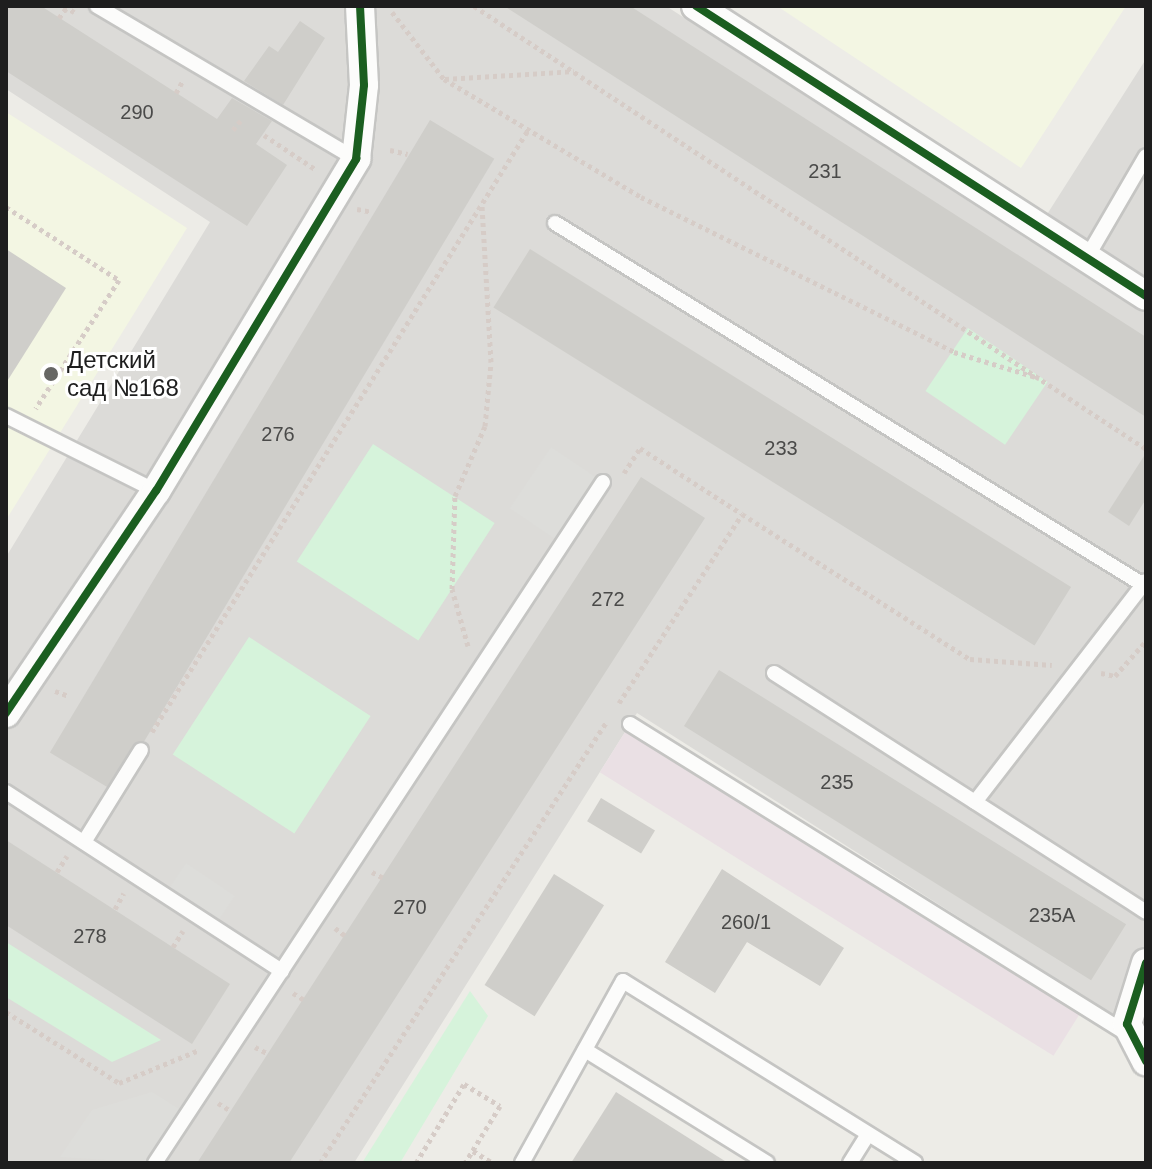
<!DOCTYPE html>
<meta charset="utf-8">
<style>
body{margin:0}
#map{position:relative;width:1152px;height:1169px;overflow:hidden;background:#edece7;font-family:Arial,sans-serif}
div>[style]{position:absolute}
.residential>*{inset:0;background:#dcdbd8}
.industrial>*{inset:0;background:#eae0e4;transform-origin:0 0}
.education>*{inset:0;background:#f3f6e3}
.park>*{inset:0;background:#d6f3db;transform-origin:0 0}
.parking>*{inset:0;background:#ddddda;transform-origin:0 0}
.building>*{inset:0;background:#cfceca;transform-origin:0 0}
.path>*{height:5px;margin-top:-2.5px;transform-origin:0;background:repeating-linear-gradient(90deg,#d6ccc7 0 4px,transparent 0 8px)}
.roads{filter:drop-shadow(2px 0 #c5c5c3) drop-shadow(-2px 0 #c5c5c3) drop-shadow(0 2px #c5c5c3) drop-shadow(0 -2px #c5c5c3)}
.service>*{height:14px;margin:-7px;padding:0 7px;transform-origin:7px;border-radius:7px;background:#fcfcfb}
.minor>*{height:28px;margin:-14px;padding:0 14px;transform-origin:14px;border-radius:14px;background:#fcfcfb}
.cycleway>*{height:8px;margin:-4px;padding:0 4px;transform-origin:4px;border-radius:4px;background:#1b5e20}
.dots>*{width:22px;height:22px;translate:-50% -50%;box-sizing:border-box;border:4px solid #fff;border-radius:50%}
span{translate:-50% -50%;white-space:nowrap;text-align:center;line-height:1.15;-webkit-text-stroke:6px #fff;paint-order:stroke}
.number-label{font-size:20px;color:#4a4a49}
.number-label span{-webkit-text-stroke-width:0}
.poi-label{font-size:24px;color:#1e1e1e}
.left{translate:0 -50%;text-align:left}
.frame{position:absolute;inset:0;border:8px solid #1e1e1e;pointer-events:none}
</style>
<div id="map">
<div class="residential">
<i style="clip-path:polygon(6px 6px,666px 6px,1030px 241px,1146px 59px,1146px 1036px,637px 713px,354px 1163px,6px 1163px,6px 557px,210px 222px,6px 89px)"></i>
</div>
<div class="industrial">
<i style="left:630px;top:724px;width:535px;height:57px;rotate:32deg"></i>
</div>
<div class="education">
<i style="clip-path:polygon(777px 6px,1126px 6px,1021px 168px)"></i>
<i style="clip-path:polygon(6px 112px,187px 228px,6px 520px)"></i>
</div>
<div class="park">
<i style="left:968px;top:328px;width:96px;height:76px;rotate:34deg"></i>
<i style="left:373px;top:444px;width:145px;height:140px;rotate:33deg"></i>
<i style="left:249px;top:637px;width:145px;height:140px;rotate:33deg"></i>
<i style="clip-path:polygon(6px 942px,161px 1040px,112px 1062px,6px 997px)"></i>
<i style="clip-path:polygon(470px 991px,488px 1016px,400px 1163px,362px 1163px)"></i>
</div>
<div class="parking">
<i style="left:551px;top:447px;width:63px;height:74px;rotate:34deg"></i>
<i style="left:186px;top:863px;width:59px;height:38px;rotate:34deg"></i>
<i style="clip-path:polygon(152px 1092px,187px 1114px,155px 1163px,60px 1157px,92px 1110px)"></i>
</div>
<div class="building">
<i style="clip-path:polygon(6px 6px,41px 6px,217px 119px,232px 98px,272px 121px,256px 144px,287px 165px,247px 226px,6px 71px)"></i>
<i style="clip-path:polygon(504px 6px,630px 6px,1146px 337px,1146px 417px)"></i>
<i style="clip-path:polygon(300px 21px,325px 38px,283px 105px,244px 81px,269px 46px,278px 52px)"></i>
<i style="left:430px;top:120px;width:75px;height:738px;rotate:31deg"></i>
<i style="clip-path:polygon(6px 249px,66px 288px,6px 383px)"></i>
<i style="left:530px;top:249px;width:638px;height:69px;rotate:32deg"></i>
<i style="clip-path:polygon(1146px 453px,1146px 499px,1129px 526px,1108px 512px)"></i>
<i style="clip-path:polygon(641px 477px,705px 518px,561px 741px,289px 1163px,197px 1163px)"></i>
<i style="left:719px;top:670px;width:480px;height:66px;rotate:32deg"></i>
<i style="left:601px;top:798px;width:63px;height:27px;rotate:31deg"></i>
<i style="clip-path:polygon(6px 840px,230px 984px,192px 1044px,6px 925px)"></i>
<i style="clip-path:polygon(722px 869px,844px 948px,820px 986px,747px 942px,715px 993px,665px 962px)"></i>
<i style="left:554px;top:874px;width:59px;height:131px;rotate:32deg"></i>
<i style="clip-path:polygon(616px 1092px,728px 1163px,571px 1163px)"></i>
</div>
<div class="path">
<i style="left:64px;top:6px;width:12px;rotate:31deg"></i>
<i style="left:474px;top:6px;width:805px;rotate:33.39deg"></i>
<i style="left:392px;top:12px;width:85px;rotate:52.2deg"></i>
<i style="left:444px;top:79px;width:230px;rotate:30.9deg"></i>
<i style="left:641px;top:197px;width:349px;rotate:26.3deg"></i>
<i style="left:954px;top:352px;width:89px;rotate:17deg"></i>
<i style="left:59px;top:18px;width:14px;rotate:-54deg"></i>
<i style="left:445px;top:79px;width:129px;rotate:-3.5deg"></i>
<i style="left:176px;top:93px;width:13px;rotate:-61deg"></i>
<i style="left:233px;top:130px;width:13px;rotate:-51deg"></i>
<i style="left:264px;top:135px;width:61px;rotate:33.7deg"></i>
<i style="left:390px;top:150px;width:18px;rotate:13deg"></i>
<i style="left:6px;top:207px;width:135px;rotate:32.9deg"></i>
<i style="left:119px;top:280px;width:153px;rotate:123deg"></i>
<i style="left:357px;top:209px;width:15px;rotate:11deg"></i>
<i style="left:624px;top:473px;width:30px;rotate:-57deg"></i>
<i style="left:640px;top:448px;width:121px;rotate:32.9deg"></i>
<i style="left:468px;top:646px;width:59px;rotate:-105.7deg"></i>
<i style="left:452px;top:589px;width:93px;rotate:-88.2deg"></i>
<i style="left:455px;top:496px;width:76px;rotate:-66.8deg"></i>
<i style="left:485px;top:426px;width:64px;rotate:-84.6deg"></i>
<i style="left:491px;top:362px;width:157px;rotate:-93.3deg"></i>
<i style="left:1101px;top:673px;width:14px;rotate:12deg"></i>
<i style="left:1115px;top:676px;width:47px;rotate:-48.5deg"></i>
<i style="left:55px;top:691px;width:15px;rotate:20deg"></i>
<i style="left:619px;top:703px;width:225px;rotate:-56.9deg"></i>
<i style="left:742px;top:514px;width:270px;rotate:32.5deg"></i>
<i style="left:970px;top:659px;width:82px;rotate:4.2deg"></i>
<i style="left:152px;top:732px;width:710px;rotate:-58.01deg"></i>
<i style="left:57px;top:872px;width:19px;rotate:-58deg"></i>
<i style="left:372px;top:872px;width:13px;rotate:27deg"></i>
<i style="left:115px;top:909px;width:18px;rotate:-61deg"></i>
<i style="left:335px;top:928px;width:15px;rotate:37deg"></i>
<i style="left:173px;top:947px;width:19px;rotate:-58deg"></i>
<i style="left:293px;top:993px;width:15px;rotate:32deg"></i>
<i style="left:6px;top:1012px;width:133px;rotate:32.1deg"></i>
<i style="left:119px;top:1083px;width:87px;rotate:-22.4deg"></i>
<i style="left:255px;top:1047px;width:16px;rotate:27deg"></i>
<i style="left:218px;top:1103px;width:15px;rotate:32deg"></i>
<i style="left:473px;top:1151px;width:23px;rotate:31deg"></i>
<i style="left:320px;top:1163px;width:527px;rotate:-57deg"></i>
<i style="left:416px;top:1163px;width:92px;rotate:-58.7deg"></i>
<i style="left:464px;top:1084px;width:42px;rotate:31.4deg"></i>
<i style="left:500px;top:1106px;width:67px;rotate:121.6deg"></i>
</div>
<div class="roads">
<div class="service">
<i style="left:97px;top:6px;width:301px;rotate:30.6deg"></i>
<i style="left:555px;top:223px;width:689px;rotate:31.59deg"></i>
<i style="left:1086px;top:259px;width:119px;rotate:-59.8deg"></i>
<i style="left:6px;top:416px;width:168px;rotate:26.6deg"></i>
<i style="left:774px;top:673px;width:442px;rotate:32.7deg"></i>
<i style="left:630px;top:724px;width:588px;rotate:31.93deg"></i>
<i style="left:6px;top:792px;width:329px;rotate:33deg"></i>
<i style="left:975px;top:802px;width:279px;rotate:-52.3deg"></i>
<i style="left:84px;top:842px;width:108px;rotate:-58.2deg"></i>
<i style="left:585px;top:1050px;width:214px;rotate:31.8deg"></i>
<i style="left:155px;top:1163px;width:815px;rotate:-56.66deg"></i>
<i style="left:522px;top:1163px;width:208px;rotate:-61deg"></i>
<i style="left:623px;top:981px;width:344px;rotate:31.9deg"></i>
<i style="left:850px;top:1163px;width:34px;rotate:-58deg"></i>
</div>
<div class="minor">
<i style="left:696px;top:6px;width:535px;rotate:32.8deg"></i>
<i style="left:6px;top:713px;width:268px;rotate:-56deg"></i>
<i style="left:156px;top:491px;width:388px;rotate:-58.9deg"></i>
<i style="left:356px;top:159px;width:74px;rotate:-83.8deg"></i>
<i style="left:364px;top:85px;width:79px;rotate:-92.9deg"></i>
<i style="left:1146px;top:963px;width:64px;rotate:107.3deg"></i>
<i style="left:1127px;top:1024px;width:42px;rotate:62.8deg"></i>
</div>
</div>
<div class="cycleway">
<i style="left:696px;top:6px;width:535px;rotate:32.8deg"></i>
<i style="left:6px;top:713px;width:268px;rotate:-56deg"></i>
<i style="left:156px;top:491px;width:388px;rotate:-58.9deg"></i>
<i style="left:356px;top:159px;width:74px;rotate:-83.8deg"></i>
<i style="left:364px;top:85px;width:79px;rotate:-92.9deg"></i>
<i style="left:1146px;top:963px;width:64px;rotate:107.3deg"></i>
<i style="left:1127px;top:1024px;width:42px;rotate:62.8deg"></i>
</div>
<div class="dots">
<i style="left:51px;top:374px;background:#666664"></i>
</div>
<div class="number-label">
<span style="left:137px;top:112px">290</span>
<span style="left:825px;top:171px">231</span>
<span style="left:278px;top:434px">276</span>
<span style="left:781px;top:448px">233</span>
<span style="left:608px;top:599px">272</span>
<span style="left:837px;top:782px">235</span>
<span style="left:410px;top:907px">270</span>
<span style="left:1052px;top:915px">235А</span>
<span style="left:746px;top:922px">260/1</span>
<span style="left:90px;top:936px">278</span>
</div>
<div class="poi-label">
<span class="left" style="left:67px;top:374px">Детский<br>сад №168</span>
</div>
<div class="frame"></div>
</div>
